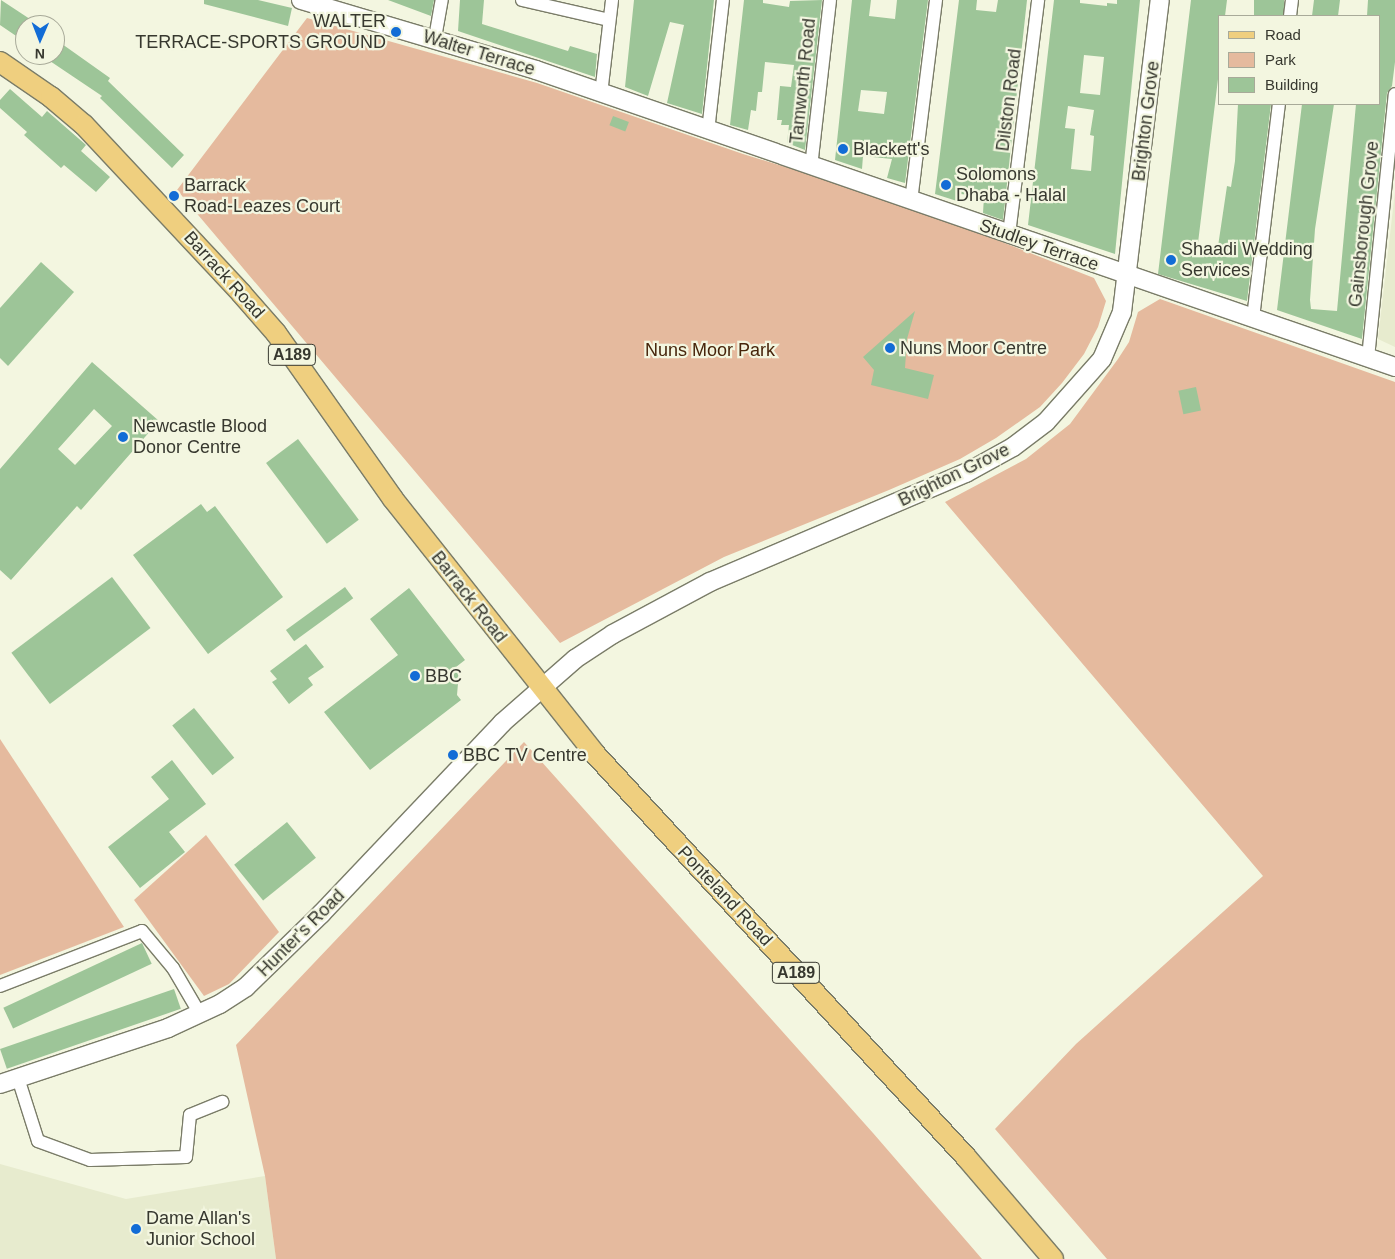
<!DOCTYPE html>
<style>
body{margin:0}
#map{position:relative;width:1395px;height:1259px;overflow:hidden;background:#f3f6e0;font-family:Arial,sans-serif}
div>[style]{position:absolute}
.built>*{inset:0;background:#e7ebce}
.green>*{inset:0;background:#e5ba9e}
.building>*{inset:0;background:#9dc598;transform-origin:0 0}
.roads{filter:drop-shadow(1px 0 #7a7c68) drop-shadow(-1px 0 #7a7c68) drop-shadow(0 1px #7a7c68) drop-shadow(0 -1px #7a7c68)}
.street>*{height:12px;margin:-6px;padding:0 6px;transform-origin:6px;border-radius:6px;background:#fff}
.secondary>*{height:18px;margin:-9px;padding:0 9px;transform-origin:9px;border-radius:9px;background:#fff}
.primary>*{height:20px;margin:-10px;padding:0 10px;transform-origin:10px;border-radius:10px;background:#efcf7f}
.dots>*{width:14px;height:14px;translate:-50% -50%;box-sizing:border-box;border:2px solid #f3f6e0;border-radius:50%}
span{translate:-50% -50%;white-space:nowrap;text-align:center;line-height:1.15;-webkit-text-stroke:4.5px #f3f6e0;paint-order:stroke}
.shield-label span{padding:1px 4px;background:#f3f6e0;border:1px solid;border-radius:4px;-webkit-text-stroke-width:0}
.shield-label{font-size:16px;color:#37382f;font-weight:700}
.poi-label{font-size:18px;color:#37382f}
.right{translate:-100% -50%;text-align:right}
.left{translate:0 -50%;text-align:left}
.street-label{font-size:18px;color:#37382f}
.park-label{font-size:18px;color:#47250b}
.legend{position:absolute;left:1218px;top:15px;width:162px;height:90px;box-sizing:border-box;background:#f3f6e0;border:1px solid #a8aa99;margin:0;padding:6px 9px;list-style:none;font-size:15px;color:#37382f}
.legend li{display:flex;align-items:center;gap:10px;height:25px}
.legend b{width:25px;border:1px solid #a8aa99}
.north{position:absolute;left:15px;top:15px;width:50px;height:50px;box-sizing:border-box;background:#f3f6e0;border:1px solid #a8aa99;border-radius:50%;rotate:181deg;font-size:14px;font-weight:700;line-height:20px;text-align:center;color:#37382f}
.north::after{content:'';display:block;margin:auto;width:18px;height:22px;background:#126cd6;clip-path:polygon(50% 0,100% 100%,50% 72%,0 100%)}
</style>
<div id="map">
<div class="built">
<i style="clip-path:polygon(1395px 191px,1395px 347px,1378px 339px)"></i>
<i style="clip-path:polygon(0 1164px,126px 1199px,265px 1176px,276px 1259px,0 1259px)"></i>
</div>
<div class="green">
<i style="clip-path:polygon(307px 18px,537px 83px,743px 154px,905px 204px,1094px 278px,1106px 301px,1098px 327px,1084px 354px,1062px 383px,1040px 407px,996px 438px,960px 459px,889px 490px,724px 557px,560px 643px,177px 190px)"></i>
<i style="clip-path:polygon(1160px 299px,1395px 382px,1395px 1259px,1107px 1259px,995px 1129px,1076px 1044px,1263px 876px,945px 502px,1026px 459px,1070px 424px,1118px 359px,1129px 342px,1138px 312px)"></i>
<i style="clip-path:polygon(0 739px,124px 927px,0 975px)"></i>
<i style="clip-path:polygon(524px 742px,873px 1133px,982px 1259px,276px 1259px,265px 1176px,236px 1045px)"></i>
<i style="clip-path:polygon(206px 835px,279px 932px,229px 984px,204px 996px,134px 900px)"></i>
</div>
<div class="building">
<i style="clip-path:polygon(1px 0,39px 25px,25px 25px,25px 42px,0 25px)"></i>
<i style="clip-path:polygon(204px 0,258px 0,292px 8px,288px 26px,204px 4px)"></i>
<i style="clip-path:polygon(388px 0,434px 0,431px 16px)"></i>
<i style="clip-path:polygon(460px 0,484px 0,482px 24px,568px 51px,570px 46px,597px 54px,595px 77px,458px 31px)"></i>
<i style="clip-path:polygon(634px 0,714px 0,702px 114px,667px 103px,684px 25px,670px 22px,648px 96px,625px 87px)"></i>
<i style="clip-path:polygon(744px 0,763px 0,763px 3px,789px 7px,790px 1px,822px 0,805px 150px,787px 143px,789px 125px,781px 125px,782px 120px,777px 120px,780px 86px,791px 87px,794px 65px,765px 62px,762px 92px,758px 92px,756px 111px,751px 110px,748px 130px,730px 125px)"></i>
<i style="clip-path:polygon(evenodd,852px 0,871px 0,869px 16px,895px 19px,897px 0,928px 0,905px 183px,887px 178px,892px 159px,863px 156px,862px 169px,835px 160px,852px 0,861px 90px,887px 92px,884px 114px,858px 111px,861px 90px)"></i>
<i style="clip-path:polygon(959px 0,977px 0,976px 10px,996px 12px,998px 0,1027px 0,1003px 220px,983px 213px,984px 196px,960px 194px,960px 202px,935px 194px)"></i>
<i style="clip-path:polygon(evenodd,1054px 0,1080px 0,1080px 3px,1107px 6px,1107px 3px,1117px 4px,1117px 0,1140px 0,1115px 254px,1028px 225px,1054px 0,1084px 55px,1104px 57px,1100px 95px,1080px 93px,1084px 55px,1054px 0,1068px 106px,1094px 110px,1090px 135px,1094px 136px,1091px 171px,1071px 169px,1075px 129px,1065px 128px,1068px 106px)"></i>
<i style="clip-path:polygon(1191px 0,1227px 0,1225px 16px,1219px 15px,1219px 71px,1197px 251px,1217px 253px,1227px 186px,1231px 187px,1235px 161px,1238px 104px,1271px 104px,1247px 301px,1158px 274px)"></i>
<i style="left:1254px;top:0;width:30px;height:16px"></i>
<i style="clip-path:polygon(1314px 0,1340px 0,1338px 16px,1312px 16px)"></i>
<i style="clip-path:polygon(1368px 0,1395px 0,1395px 62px,1392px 86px,1387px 93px,1362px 339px,1277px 310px,1302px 104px,1334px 104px,1315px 229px,1310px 300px,1311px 309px,1337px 311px,1356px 104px,1379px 104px,1379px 16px,1367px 16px)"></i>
<i style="clip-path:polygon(55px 39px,110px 78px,108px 81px,184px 155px,172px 168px,100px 98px,102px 96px,41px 55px,55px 55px)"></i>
<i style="clip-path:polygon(10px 89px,42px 117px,47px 111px,86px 145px,81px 151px,110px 177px,96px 192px,64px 165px,61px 168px,24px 135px,27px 132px,0 108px,0 100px)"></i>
<i style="left:613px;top:116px;width:17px;height:10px;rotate:21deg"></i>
<i style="clip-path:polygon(41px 262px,74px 292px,8px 366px,0 358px,0 308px)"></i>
<i style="clip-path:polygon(915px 311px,907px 339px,905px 368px,934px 375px,928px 399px,871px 385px,874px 370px,863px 357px)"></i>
<i style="clip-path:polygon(evenodd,92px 362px,159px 421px,81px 510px,77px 506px,11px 580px,0 570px,0 469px,92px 362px,94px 409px,112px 426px,75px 465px,58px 449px,94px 409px)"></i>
<i style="left:1196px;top:387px;width:24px;height:18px;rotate:78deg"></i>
<i style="left:298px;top:439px;width:101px;height:40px;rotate:53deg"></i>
<i style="clip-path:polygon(201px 504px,207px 512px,215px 506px,283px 597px,208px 654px,133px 555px)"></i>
<i style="left:112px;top:577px;width:64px;height:126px;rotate:53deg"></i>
<i style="left:345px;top:587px;width:14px;height:73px;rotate:54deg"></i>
<i style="clip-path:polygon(409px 588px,465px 660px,456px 667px,459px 672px,457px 695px,461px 700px,370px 770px,324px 712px,398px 655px,370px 619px)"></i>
<i style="clip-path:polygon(306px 644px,324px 667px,308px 678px,313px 685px,289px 704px,272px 682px,277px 679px,270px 671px)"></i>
<i style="left:194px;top:708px;width:64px;height:28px;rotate:51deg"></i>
<i style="clip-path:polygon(172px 760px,206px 804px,169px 832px,185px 852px,140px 888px,108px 847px,169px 799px,151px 777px)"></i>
<i style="left:287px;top:822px;width:46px;height:68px;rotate:51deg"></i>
<i style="left:142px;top:943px;width:23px;height:153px;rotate:65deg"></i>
<i style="left:174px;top:989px;width:21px;height:184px;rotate:71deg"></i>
</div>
<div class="roads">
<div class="street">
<i style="left:522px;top:0;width:89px;rotate:12.9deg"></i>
<i style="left:1290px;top:16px;width:16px;rotate:-83deg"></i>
<i style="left:435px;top:38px;width:39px;rotate:-80deg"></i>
<i style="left:601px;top:94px;width:95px;rotate:-83.3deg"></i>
<i style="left:708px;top:131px;width:132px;rotate:-83.5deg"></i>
<i style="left:811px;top:167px;width:168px;rotate:-83.5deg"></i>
<i style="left:911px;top:201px;width:203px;rotate:-82.9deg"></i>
<i style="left:1009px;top:234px;width:236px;rotate:-82.9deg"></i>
<i style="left:1253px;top:318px;width:216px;rotate:-83.1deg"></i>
<i style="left:1368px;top:358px;width:265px;rotate:-84.2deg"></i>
<i style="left:0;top:986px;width:152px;rotate:-21.2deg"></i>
<i style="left:142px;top:931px;width:48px;rotate:50deg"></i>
<i style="left:173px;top:968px;width:53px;rotate:59.6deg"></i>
<i style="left:18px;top:1078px;width:66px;rotate:72.4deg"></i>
<i style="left:38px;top:1141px;width:55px;rotate:20.1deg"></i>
<i style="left:90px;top:1160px;width:96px;rotate:-1.8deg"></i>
<i style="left:186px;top:1157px;width:42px;rotate:-84.6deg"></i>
<i style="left:190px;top:1115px;width:35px;rotate:-22deg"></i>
</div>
<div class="secondary">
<i style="left:301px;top:0;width:245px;rotate:16.6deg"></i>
<i style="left:536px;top:70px;width:909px;rotate:19.07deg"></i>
<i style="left:0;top:1084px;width:177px;rotate:-18.4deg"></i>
<i style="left:168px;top:1028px;width:57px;rotate:-24.8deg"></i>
<i style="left:220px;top:1004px;width:31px;rotate:-33deg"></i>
<i style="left:246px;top:987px;width:105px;rotate:-44.2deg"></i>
<i style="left:321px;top:914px;width:263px;rotate:-46.5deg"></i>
<i style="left:502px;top:723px;width:97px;rotate:-41.2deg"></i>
<i style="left:575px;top:659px;width:45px;rotate:-33.3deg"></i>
<i style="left:613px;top:634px;width:110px;rotate:-28.2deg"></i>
<i style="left:710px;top:582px;width:278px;rotate:-23.1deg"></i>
<i style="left:966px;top:473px;width:54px;rotate:-29deg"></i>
<i style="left:1013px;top:447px;width:41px;rotate:-37.1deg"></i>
<i style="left:1046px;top:422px;width:84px;rotate:-48.4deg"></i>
<i style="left:1102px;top:359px;width:51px;rotate:-66.9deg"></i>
<i style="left:1122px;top:312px;width:314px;rotate:-83.1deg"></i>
</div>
<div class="primary">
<i style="left:0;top:62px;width:62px;rotate:34.5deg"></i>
<i style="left:51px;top:97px;width:43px;rotate:40.3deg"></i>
<i style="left:84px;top:125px;width:230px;rotate:46.9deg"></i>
<i style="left:241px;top:293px;width:53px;rotate:48.8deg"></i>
<i style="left:276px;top:333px;width:203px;rotate:54.8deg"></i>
<i style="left:393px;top:499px;width:325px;rotate:51.6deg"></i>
<i style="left:595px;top:754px;width:548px;rotate:47.37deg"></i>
<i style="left:966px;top:1157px;width:134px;rotate:49.5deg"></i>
</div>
</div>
<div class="dots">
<i style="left:396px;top:32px;background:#126cd6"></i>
<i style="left:843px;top:149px;background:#126cd6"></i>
<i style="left:946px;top:185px;background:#126cd6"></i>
<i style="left:174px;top:196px;background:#126cd6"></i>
<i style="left:1171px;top:260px;background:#126cd6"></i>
<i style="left:890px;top:348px;background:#126cd6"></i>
<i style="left:123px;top:437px;background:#126cd6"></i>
<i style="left:415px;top:676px;background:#126cd6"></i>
<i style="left:453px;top:755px;background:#126cd6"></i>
<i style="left:136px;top:1229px;background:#126cd6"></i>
</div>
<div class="shield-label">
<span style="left:292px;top:355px">A189</span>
<span style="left:796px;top:973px">A189</span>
</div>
<div class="poi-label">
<span class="right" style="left:386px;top:32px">WALTER<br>TERRACE-SPORTS GROUND</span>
<span class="left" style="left:853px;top:149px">Blackett's</span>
<span class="left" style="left:956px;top:185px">Solomons<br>Dhaba - Halal</span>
<span class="left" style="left:184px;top:196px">Barrack<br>Road-Leazes Court</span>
<span class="left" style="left:1181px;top:260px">Shaadi Wedding<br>Services</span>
<span class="left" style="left:900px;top:348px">Nuns Moor Centre</span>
<span class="left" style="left:133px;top:437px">Newcastle Blood<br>Donor Centre</span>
<span class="left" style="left:425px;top:676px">BBC</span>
<span class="left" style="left:463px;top:755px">BBC TV Centre</span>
<span class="left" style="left:146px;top:1229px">Dame Allan's<br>Junior School</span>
</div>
<div class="street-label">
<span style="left:479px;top:53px;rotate:17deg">Walter Terrace</span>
<span style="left:803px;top:81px;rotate:-84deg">Tamworth Road</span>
<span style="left:1009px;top:100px;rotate:-83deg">Dilston Road</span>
<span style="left:1146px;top:121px;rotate:-83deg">Brighton Grove</span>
<span style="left:1364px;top:224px;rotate:-84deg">Gainsborough Grove</span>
<span style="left:1039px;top:245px;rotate:19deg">Studley Terrace</span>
<span style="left:224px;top:275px;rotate:48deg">Barrack Road</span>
<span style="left:954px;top:475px;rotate:-26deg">Brighton Grove</span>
<span style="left:469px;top:597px;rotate:52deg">Barrack Road</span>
<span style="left:725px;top:896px;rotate:47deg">Ponteland Road</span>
<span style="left:301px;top:933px;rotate:-45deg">Hunter's Road</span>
</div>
<div class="park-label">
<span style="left:710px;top:350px">Nuns Moor Park</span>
</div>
<ul class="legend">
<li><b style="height:6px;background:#efcf7f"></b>Road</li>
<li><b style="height:14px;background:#e5ba9e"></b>Park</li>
<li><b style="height:14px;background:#9dc598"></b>Building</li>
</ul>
<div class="north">N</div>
</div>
